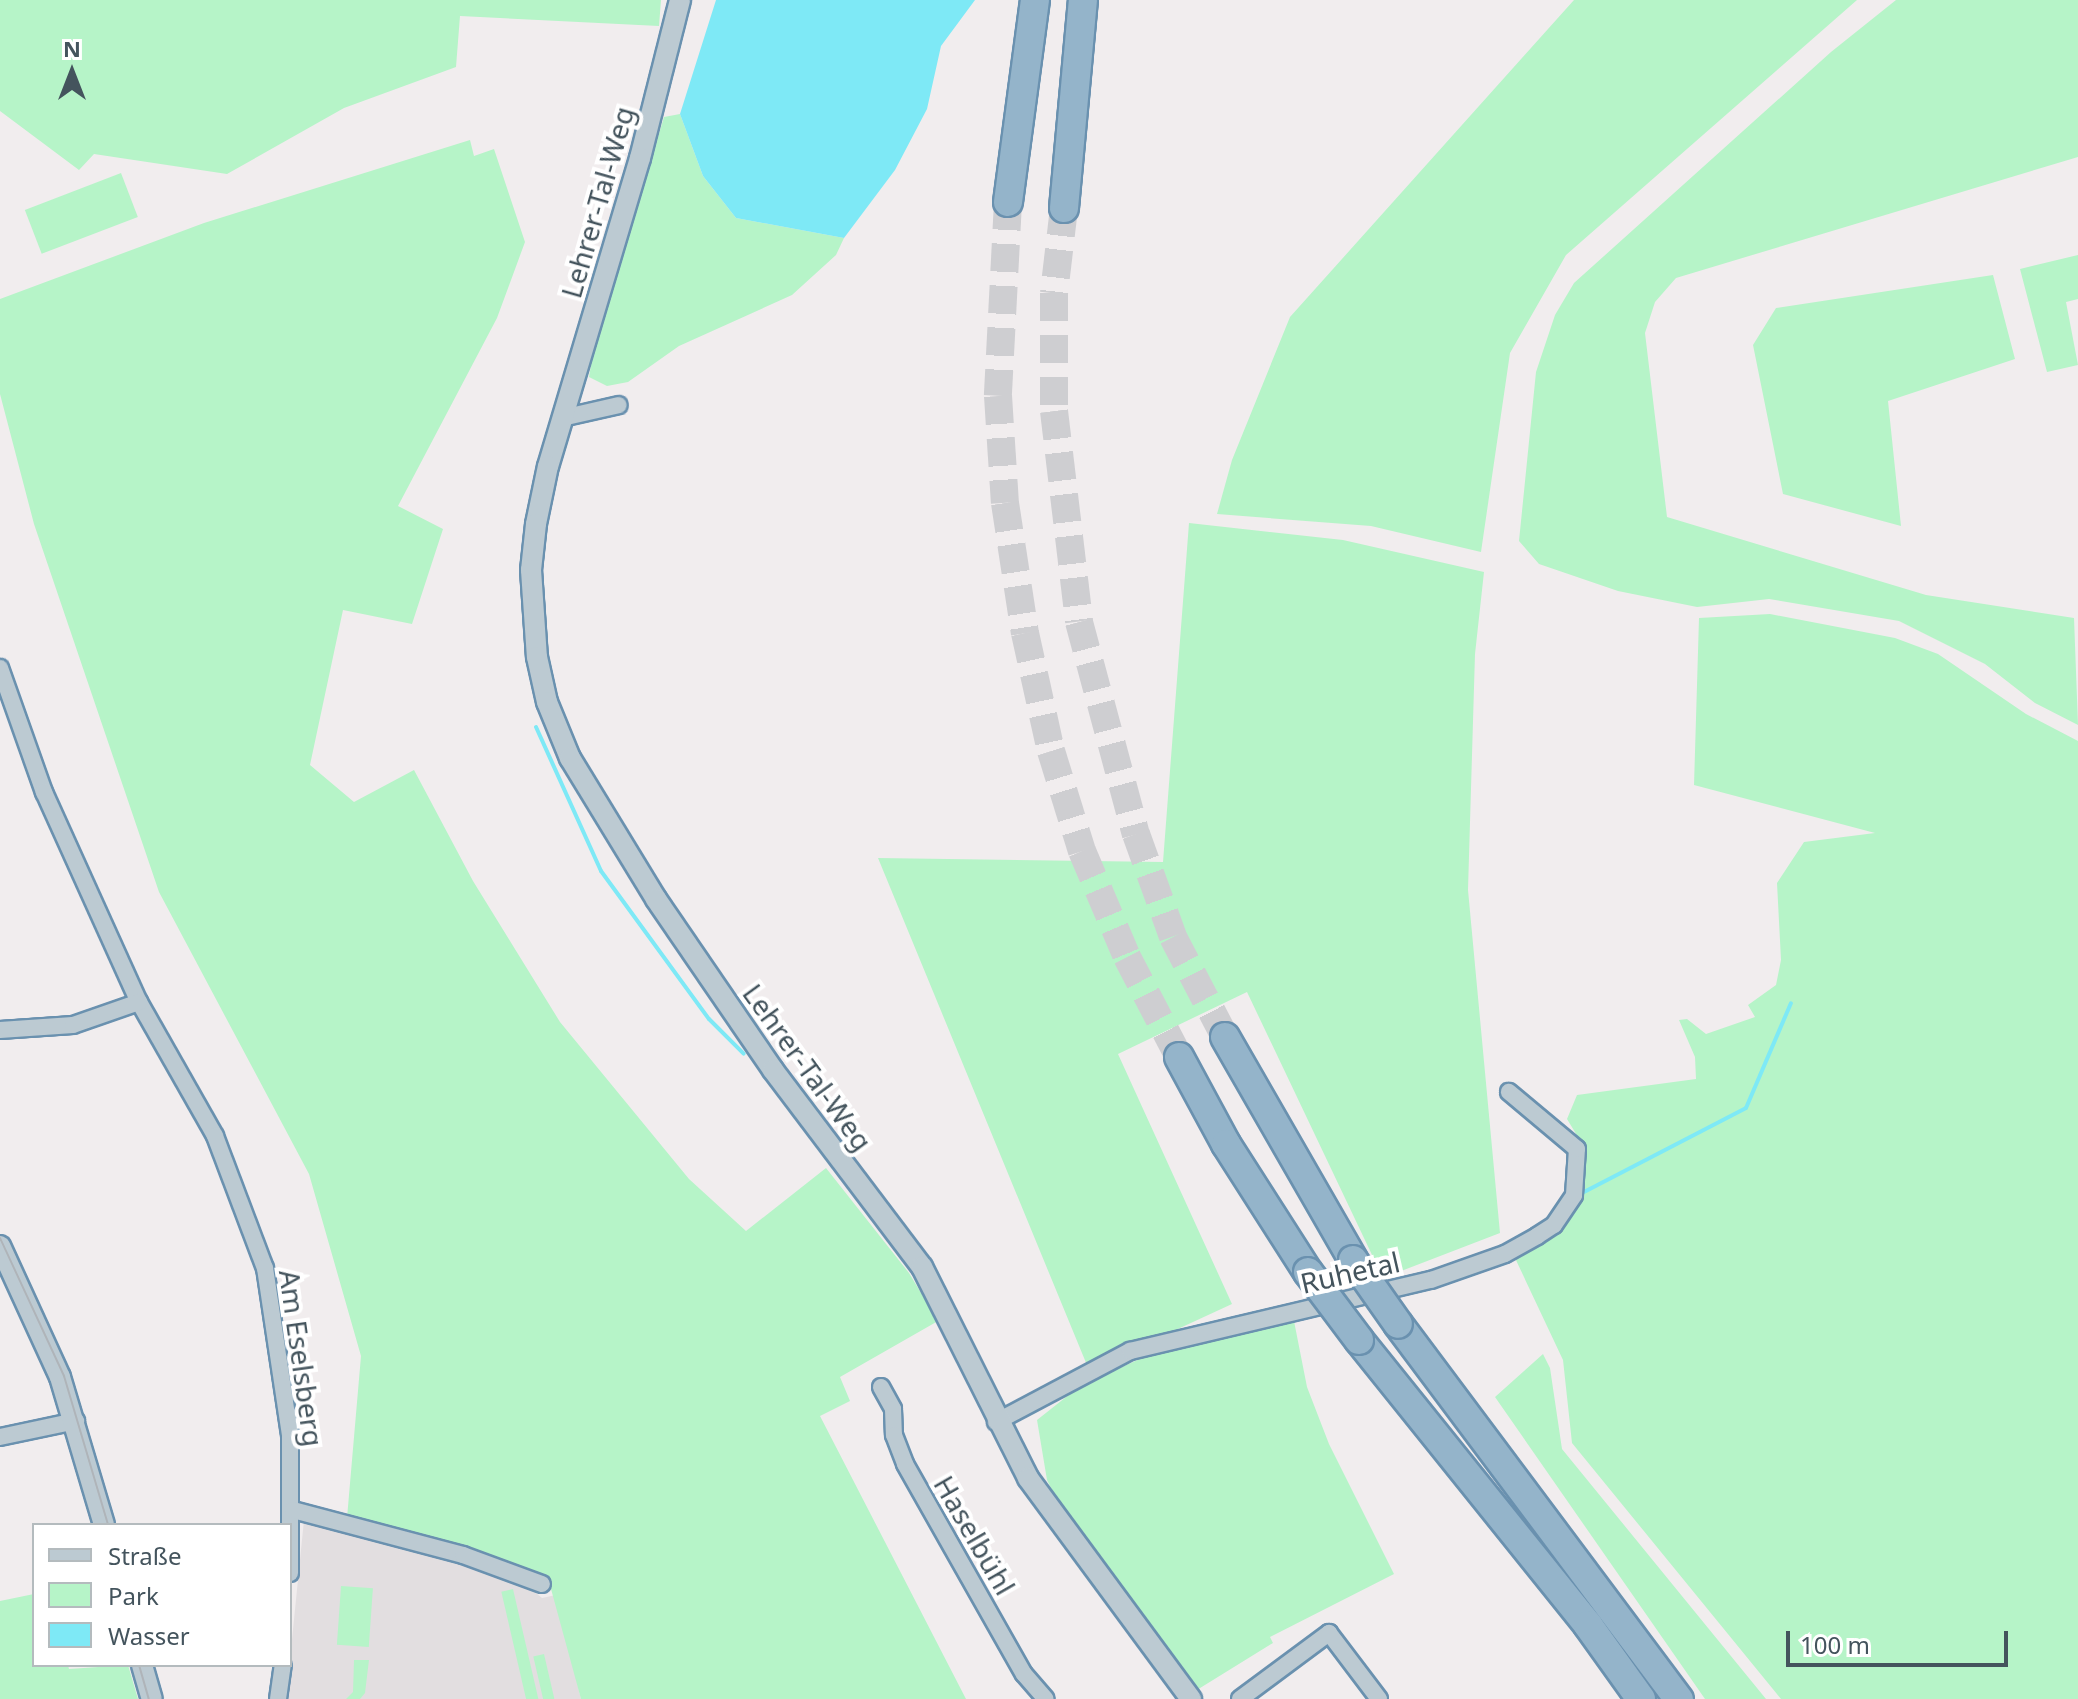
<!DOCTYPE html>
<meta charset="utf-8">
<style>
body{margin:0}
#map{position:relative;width:2078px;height:1699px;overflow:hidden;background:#f1edee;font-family:"Noto Sans",sans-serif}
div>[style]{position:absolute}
.education>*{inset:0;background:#e2dee0}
.green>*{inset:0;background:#b6f4c8;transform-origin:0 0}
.water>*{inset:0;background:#7ee9f6}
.stream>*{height:4px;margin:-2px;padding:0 2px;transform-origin:2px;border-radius:2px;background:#7ee9f6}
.trunk-tunnel>*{height:28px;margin-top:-14px;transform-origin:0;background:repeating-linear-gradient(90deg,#ceced1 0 28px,transparent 0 42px)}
.roads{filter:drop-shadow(2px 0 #6a91af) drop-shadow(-2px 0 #6a91af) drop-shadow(0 2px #6a91af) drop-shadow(0 -2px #6a91af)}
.minor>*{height:16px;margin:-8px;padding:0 8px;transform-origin:8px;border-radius:8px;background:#bccad2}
.tertiary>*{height:20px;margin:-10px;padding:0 10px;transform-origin:10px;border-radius:10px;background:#bccad2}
.trunk>*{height:28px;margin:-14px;padding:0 14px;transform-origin:14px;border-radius:14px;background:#94b4ca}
.tram>*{height:2px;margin:-1px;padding:0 1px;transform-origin:1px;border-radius:1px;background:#afb4b9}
.bridges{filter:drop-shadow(2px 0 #6a91af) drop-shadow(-2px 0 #6a91af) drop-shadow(0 2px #6a91af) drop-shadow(0 -2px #6a91af)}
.trunk-bridge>*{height:28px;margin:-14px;padding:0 14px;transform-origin:14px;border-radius:14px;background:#94b4ca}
span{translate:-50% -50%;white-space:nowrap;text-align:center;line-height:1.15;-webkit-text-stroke:8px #fff;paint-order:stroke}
.street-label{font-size:28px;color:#44545d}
.legend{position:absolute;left:32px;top:1523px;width:260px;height:144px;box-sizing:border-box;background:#fff;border:2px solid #b4bbbe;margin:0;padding:10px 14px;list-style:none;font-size:24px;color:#44545d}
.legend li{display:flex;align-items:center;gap:16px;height:40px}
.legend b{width:40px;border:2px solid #b4bbbe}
.north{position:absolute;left:32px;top:32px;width:80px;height:80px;-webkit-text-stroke:6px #fff;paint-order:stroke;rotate:0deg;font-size:22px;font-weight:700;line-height:32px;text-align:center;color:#44545d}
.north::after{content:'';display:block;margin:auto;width:28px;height:36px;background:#44545d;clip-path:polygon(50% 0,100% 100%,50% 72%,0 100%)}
.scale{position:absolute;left:1786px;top:1631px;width:222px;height:36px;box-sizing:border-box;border:4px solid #44545d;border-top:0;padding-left:10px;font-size:24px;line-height:28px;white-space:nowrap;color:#44545d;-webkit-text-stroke:6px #fff;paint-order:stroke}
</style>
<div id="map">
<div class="education">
<i style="clip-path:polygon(304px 1520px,518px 1578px,542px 1598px,556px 1595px,581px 1699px,286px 1699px)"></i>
</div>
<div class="green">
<i style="clip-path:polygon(0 0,661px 0,659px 26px,460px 16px,456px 67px,344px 108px,227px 174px,94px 154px,79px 170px,0 111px)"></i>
<i style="clip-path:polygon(1574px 0,1857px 0,1566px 255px,1510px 353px,1481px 552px,1371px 526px,1217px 514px,1232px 460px,1290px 317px)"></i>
<i style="clip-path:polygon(1896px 0,2078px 0,2078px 157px,1676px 278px,1655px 302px,1645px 333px,1667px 517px,1926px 595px,2074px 618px,2078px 725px,2035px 703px,1985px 664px,1899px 621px,1769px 599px,1697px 607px,1618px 591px,1539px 564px,1519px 541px,1536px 372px,1555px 315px,1574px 283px,1831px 52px)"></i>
<i style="clip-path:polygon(680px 114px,703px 176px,736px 218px,844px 238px,836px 255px,792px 295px,679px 346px,628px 382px,607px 386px,589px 377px,593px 353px,664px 117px)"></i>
<i style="clip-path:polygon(470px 140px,474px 156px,494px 149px,525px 242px,497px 318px,398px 506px,443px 529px,412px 624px,343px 610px,310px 765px,354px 802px,414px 770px,473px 881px,560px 1022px,689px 1179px,746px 1231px,826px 1168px,909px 1273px,938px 1321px,840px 1377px,850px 1401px,820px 1416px,966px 1699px,581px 1699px,548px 1578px,347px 1518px,361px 1356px,309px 1174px,159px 892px,34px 524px,0 394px,0 299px,204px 223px)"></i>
<i style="left:121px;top:173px;width:47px;height:103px;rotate:69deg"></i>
<i style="clip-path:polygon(2078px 255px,2078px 299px,2066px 302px,2078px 365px,2047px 372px,2020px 269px)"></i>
<i style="clip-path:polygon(1993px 275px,2015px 359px,1888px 401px,1901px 526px,1783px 494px,1753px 345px,1776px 308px)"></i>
<i style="clip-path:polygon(1189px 523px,1343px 540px,1484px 572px,1475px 654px,1468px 890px,1500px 1233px,1383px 1278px,1247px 992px,1118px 1054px,1232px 1304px,1089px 1370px,878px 858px,1163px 862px)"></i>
<i style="clip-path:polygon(1770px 614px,1895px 638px,1938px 654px,2026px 714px,2078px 741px,2078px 1699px,1781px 1699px,1572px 1443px,1563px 1360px,1515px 1258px,1559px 1230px,1581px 1199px,1584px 1147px,1567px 1119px,1577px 1095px,1696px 1079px,1695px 1057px,1679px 1020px,1687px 1019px,1706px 1034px,1755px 1017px,1748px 1005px,1776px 985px,1781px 960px,1777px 883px,1804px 842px,1875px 833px,1694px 785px,1699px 618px)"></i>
<i style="clip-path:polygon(1294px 1321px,1307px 1387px,1329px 1444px,1394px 1574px,1270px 1637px,1273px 1643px,1192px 1693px,1058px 1502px,1047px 1480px,1037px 1420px,1080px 1386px,1144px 1357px)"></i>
<i style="clip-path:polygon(1543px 1354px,1550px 1368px,1562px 1449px,1766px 1699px,1705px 1699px,1495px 1397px)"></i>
<i style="left:341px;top:1586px;width:32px;height:59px;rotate:4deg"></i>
<i style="left:513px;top:1589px;width:113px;height:12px;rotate:77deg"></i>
<i style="clip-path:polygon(34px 1594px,34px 1665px,68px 1665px,69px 1669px,128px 1665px,138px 1699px,0 1699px,0 1601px)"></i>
<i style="left:544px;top:1654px;width:46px;height:11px;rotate:77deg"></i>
<i style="clip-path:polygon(354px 1660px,369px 1660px,365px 1693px,360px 1699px,346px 1699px,353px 1692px)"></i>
</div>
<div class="water">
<i style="clip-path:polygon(716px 0,975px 0,941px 46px,927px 109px,895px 170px,844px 238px,736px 218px,703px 176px,680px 114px)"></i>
</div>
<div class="stream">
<i style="left:536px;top:727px;width:158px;rotate:65.7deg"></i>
<i style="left:601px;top:871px;width:183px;rotate:53.9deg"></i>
<i style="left:709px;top:1019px;width:49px;rotate:45deg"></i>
<i style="left:1584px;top:1192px;width:182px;rotate:-27.4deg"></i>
<i style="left:1746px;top:1108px;width:114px;rotate:-66.8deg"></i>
</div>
<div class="trunk-tunnel">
<i style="left:1008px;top:202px;width:194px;rotate:93deg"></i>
<i style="left:998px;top:396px;width:107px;rotate:86.3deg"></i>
<i style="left:1005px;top:503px;width:132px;rotate:81.3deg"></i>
<i style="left:1025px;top:633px;width:121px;rotate:77.6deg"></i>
<i style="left:1051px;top:751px;width:105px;rotate:72.8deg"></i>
<i style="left:1082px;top:851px;width:115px;rotate:67deg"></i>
<i style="left:1127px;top:957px;width:113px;rotate:62.5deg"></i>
<i style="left:1064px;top:208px;width:86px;rotate:96.7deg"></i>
<i style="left:1054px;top:293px;width:118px;rotate:90deg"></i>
<i style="left:1054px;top:411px;width:212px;rotate:83.2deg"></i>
<i style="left:1079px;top:622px;width:220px;rotate:75deg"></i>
<i style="left:1136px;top:834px;width:109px;rotate:70.2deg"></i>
<i style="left:1173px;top:937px;width:113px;rotate:62.5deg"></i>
</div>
<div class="roads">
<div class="minor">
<i style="left:562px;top:418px;width:58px;rotate:-12.8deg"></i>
<i style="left:0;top:668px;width:132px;rotate:70.5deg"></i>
<i style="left:44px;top:792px;width:230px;rotate:65.7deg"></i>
<i style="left:139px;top:1002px;width:154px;rotate:60.4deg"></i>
<i style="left:215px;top:1136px;width:141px;rotate:69.3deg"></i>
<i style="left:265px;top:1268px;width:170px;rotate:81.5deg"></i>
<i style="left:290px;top:1436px;width:137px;rotate:90deg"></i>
<i style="left:0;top:1030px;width:73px;rotate:-3.9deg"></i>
<i style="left:73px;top:1025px;width:70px;rotate:-19.2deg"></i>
<i style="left:881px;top:1387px;width:25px;rotate:61deg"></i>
<i style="left:893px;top:1409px;width:26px;rotate:88deg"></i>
<i style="left:894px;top:1435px;width:31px;rotate:69deg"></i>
<i style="left:905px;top:1464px;width:241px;rotate:60.5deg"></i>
<i style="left:1024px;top:1674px;width:33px;rotate:49deg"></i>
<i style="left:996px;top:1422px;width:152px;rotate:-27.9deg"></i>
<i style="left:1130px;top:1351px;width:309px;rotate:-13.3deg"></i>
<i style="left:1431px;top:1280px;width:78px;rotate:-19.4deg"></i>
<i style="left:1505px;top:1254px;width:37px;rotate:-29deg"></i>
<i style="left:1537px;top:1236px;width:20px;rotate:-33deg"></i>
<i style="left:1554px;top:1225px;width:36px;rotate:-56deg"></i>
<i style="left:1574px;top:1195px;width:46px;rotate:-86.3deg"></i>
<i style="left:1577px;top:1149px;width:89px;rotate:-140deg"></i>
<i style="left:0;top:1437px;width:78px;rotate:-11.9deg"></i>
<i style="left:293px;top:1510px;width:176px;rotate:14.8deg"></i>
<i style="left:463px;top:1555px;width:84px;rotate:20.2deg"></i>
<i style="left:278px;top:1699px;width:34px;rotate:-82deg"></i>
<i style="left:1240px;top:1699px;width:111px;rotate:-36.6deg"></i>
<i style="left:1329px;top:1633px;width:83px;rotate:52.9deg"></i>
</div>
<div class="tertiary">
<i style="left:680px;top:0;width:163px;rotate:104.2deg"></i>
<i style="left:640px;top:158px;width:321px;rotate:106.6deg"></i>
<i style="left:548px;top:466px;width:59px;rotate:101.7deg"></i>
<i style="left:536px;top:524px;width:46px;rotate:96.2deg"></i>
<i style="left:531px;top:570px;width:87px;rotate:86.1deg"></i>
<i style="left:537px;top:657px;width:46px;rotate:77.5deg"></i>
<i style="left:547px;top:702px;width:61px;rotate:67.7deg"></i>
<i style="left:570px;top:758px;width:165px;rotate:58.6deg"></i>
<i style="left:656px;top:899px;width:207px;rotate:55.6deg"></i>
<i style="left:773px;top:1070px;width:247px;rotate:52.9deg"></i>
<i style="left:922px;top:1267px;width:236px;rotate:63.3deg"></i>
<i style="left:1028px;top:1478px;width:275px;rotate:53.6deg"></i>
<i style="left:0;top:1246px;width:144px;rotate:65.4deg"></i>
<i style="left:60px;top:1377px;width:154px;rotate:73.4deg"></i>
<i style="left:142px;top:1665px;width:35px;rotate:74deg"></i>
</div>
<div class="trunk">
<i style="left:1008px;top:202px;width:204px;rotate:-82.4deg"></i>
<i style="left:1064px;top:208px;width:209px;rotate:-84.8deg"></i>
<i style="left:1225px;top:1037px;width:257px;rotate:60.1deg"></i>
<i style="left:1179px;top:1057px;width:99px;rotate:61.6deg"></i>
<i style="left:1226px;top:1144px;width:152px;rotate:57.4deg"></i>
<i style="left:1398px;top:1324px;width:469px;rotate:53.2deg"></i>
<i style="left:1359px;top:1340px;width:366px;rotate:51.2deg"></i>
<i style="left:1588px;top:1625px;width:91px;rotate:54.4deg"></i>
</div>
</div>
<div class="tram">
<i style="left:0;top:1238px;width:152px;rotate:65.1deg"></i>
<i style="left:64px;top:1376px;width:155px;rotate:73.5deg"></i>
<i style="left:139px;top:1665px;width:35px;rotate:74deg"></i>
</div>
<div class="bridges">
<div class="trunk-bridge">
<i style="left:1353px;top:1260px;width:78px;rotate:54.9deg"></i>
<i style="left:1308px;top:1272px;width:85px;rotate:53.1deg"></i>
</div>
</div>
<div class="street-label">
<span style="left:597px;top:202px;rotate:-74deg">Lehrer-Tal-Weg</span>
<span style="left:808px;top:1067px;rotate:54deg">Lehrer-Tal-Weg</span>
<span style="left:1350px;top:1272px;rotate:-13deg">Ruhetal</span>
<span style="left:302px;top:1358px;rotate:82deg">Am Eselsberg</span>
<span style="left:975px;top:1535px;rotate:60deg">Haselbühl</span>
</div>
<ul class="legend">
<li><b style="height:10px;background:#bccad2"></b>Straße</li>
<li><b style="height:22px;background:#b6f4c8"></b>Park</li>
<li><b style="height:22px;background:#7ee9f6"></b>Wasser</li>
</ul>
<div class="north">N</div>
<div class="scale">100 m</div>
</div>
